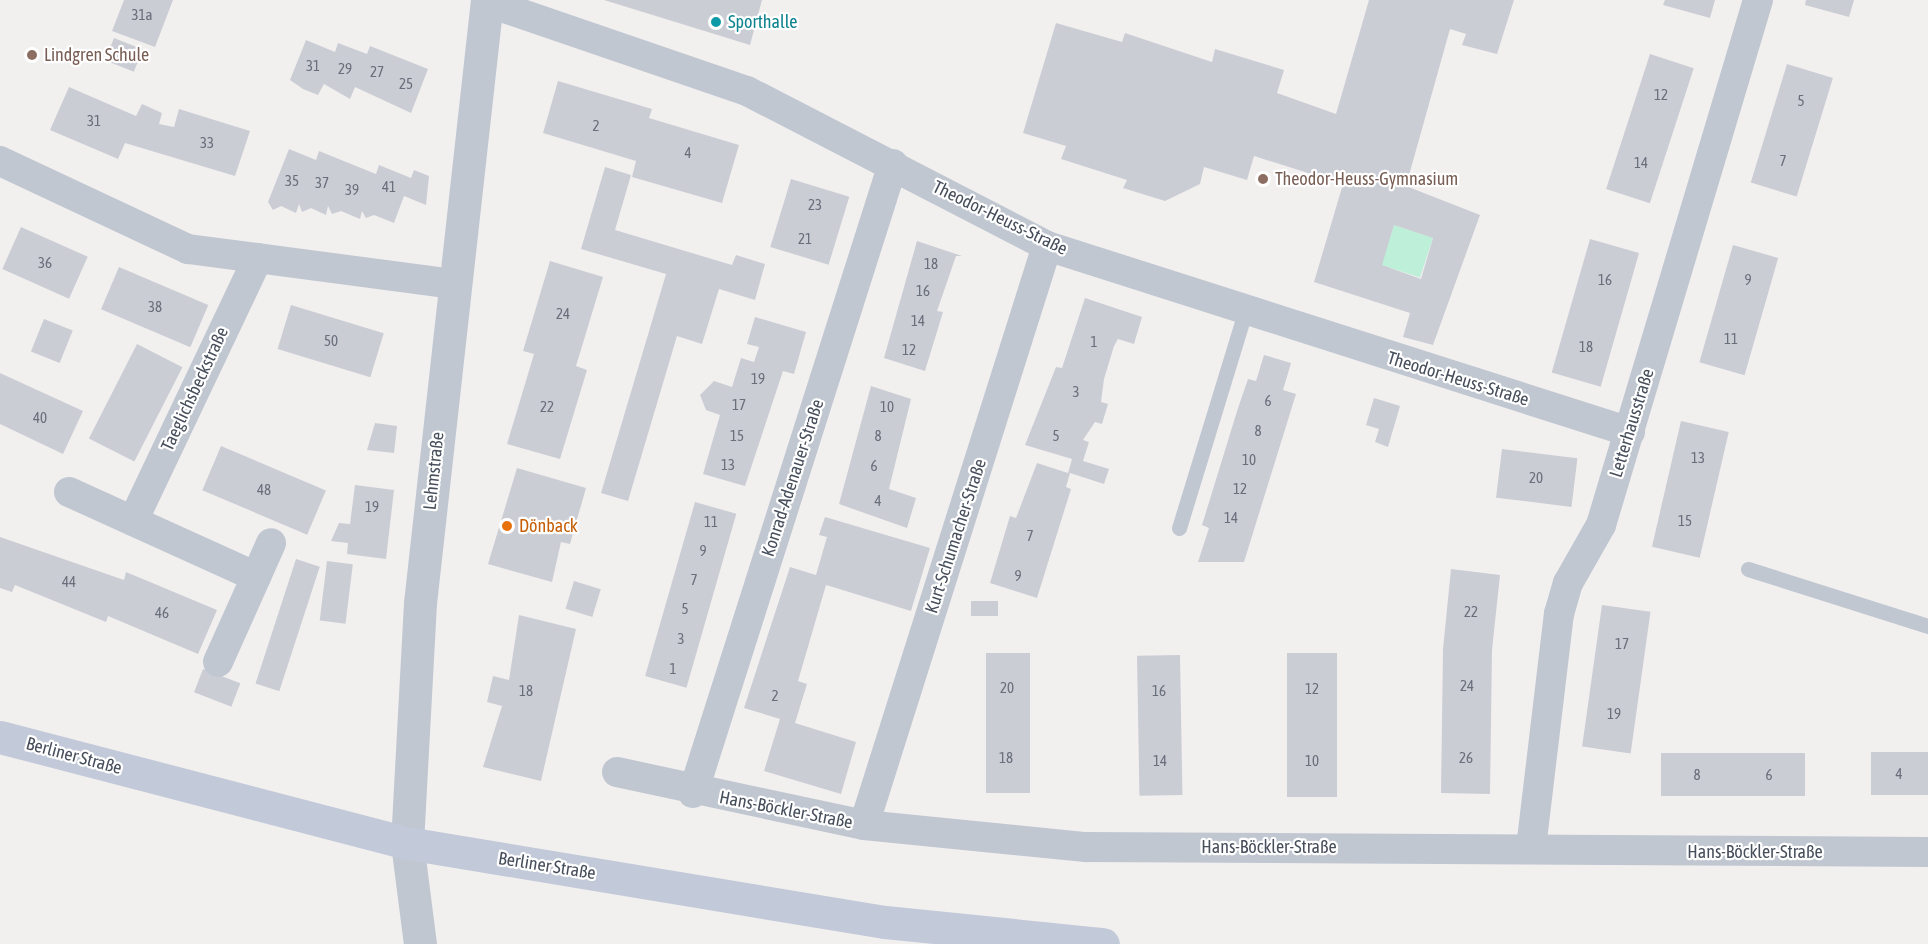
<!DOCTYPE html>
<meta charset="utf-8">
<style>
body{margin:0}
#map{position:relative;width:1928px;height:944px;overflow:hidden;background:#f2efef;font-family:"Asap Condensed",sans-serif}
div>[style]{position:absolute}
.green>*{inset:0;background:#beefd9;transform-origin:0 0}
.building>*{inset:0;background:#cbcdd5;transform-origin:0 0}
.service>*{height:15px;margin:-7.5px;padding:0 7.5px;transform-origin:7.5px;border-radius:7.5px;background:#c0c7d1}
.minor>*{height:30px;margin:-15px;padding:0 15px;transform-origin:15px;border-radius:15px;background:#c0c7d1}
.tertiary>*{height:33px;margin:-16.5px;padding:0 16.5px;transform-origin:16.5px;border-radius:16.5px;background:#c0c7d1}
.secondary>*{height:33px;margin:-16.5px;padding:0 16.5px;transform-origin:16.5px;border-radius:16.5px;background:#c2c9d8}
.dots>*{width:16px;height:16px;translate:-50% -50%;box-sizing:border-box;border:3px solid #fff;border-radius:50%}
span{translate:-50% -50%;white-space:nowrap;text-align:center;line-height:1.15;-webkit-text-stroke:4.5px #fff;paint-order:stroke}
.number-label{font-size:15px;color:#686e7a}
.number-label span{-webkit-text-stroke-width:0}
.culture-label{font-size:18px;color:#0d838f}
.left{translate:0 -50%;text-align:left}
.education-label{font-size:18px;color:#785e54}
.street-label{font-size:18px;color:#474f5c}
.food-label{font-size:18px;color:#c56008}
</style>
<div id="map">
<div class="green">
<i style="left:1394px;top:225px;width:41px;height:42px;rotate:18deg"></i>
</div>
<div class="building">
<i style="clip-path:polygon(124px 0,173px 0,155px 47px,112px 31px)"></i>
<i style="clip-path:polygon(604px 0,762px 0,750px 45px)"></i>
<i style="clip-path:polygon(evenodd,1369px 0,1514px 0,1497px 54px,1462px 45px,1466px 34px,1450px 29px,1406px 186px,1480px 215px,1433px 345px,1403px 337px,1410px 313px,1314px 282px,1343px 184px,1254px 156px,1247px 180px,1204px 167px,1200px 184px,1165px 201px,1123px 188px,1127px 180px,1061px 159px,1066px 146px,1023px 133px,1056px 23px,1122px 42px,1125px 33px,1212px 62px,1215px 49px,1284px 70px,1277px 93px,1336px 114px,1369px 0,1394px 225px,1433px 238px,1421px 279px,1382px 265px,1394px 225px)"></i>
<i style="clip-path:polygon(1665px 0,1715px 0,1710px 18px,1663px 5px)"></i>
<i style="clip-path:polygon(1806px 0,1854px 0,1849px 17px,1805px 5px)"></i>
<i style="left:114px;top:38px;width:31px;height:24px;rotate:22deg"></i>
<i style="clip-path:polygon(306px 40px,335px 52px,338px 43px,367px 54px,370px 46px,428px 69px,411px 113px,355px 87px,350px 99px,324px 84px,318px 95px,303px 89px,290px 80px)"></i>
<i style="left:1650px;top:54px;width:46px;height:142px;rotate:18deg"></i>
<i style="left:1787px;top:64px;width:48px;height:124px;rotate:17deg"></i>
<i style="clip-path:polygon(558px 81px,652px 109px,649px 118px,739px 145px,722px 203px,632px 177px,636px 161px,543px 133px)"></i>
<i style="clip-path:polygon(69px 87px,136px 116px,142px 104px,162px 113px,159px 124px,174px 127px,179px 109px,250px 131px,235px 176px,125px 143px,118px 159px,50px 130px)"></i>
<i style="clip-path:polygon(289px 149px,316px 160px,319px 151px,376px 174px,379px 165px,411px 178px,414px 170px,429px 176px,426px 205px,404px 196px,394px 223px,374px 215px,366px 218px,362px 211px,360px 219px,341px 211px,332px 214px,328px 206px,326px 215px,311px 208px,302px 212px,299px 204px,296px 213px,281px 206px,273px 210px,268px 202px)"></i>
<i style="clip-path:polygon(605px 167px,631px 175px,615px 230px,732px 265px,736px 255px,765px 264px,755px 300px,719px 289px,702px 344px,677px 336px,628px 501px,601px 493px,666px 274px,581px 249px)"></i>
<i style="left:791px;top:179px;width:61px;height:71px;rotate:17deg"></i>
<i style="left:21px;top:227px;width:73px;height:46px;rotate:24deg"></i>
<i style="left:1590px;top:239px;width:51px;height:139px;rotate:16deg"></i>
<i style="clip-path:polygon(917px 241px,962px 256px,956px 256px,937px 311px,943px 312px,925px 371px,884px 358px)"></i>
<i style="left:1733px;top:245px;width:47px;height:122px;rotate:16deg"></i>
<i style="clip-path:polygon(550px 261px,603px 277px,576px 366px,587px 370px,560px 459px,507px 444px,534px 354px,523px 351px)"></i>
<i style="left:119px;top:267px;width:97px;height:46px;rotate:23deg"></i>
<i style="clip-path:polygon(1085px 298px,1142px 317px,1134px 344px,1118px 339px,1114px 346px,1104px 379px,1101px 402px,1108px 404px,1102px 424px,1095px 422px,1083px 440px,1089px 442px,1083px 461px,1109px 469px,1104px 484px,1070px 473px,1066px 487px,1071px 489px,1037px 598px,990px 583px,1010px 516px,1016px 518px,1037px 463px,1068px 473px,1072px 459px,1025px 445px,1056px 367px,1062px 368px)"></i>
<i style="left:291px;top:305px;width:97px;height:46px;rotate:17deg"></i>
<i style="clip-path:polygon(755px 317px,806px 332px,794px 374px,783px 371px,745px 486px,703px 474px,720px 415px,706px 410px,700px 395px,714px 381px,732px 387px,741px 358px,754px 362px,759px 347px,747px 344px)"></i>
<i style="left:44px;top:319px;width:31px;height:35px;rotate:22deg"></i>
<i style="left:137px;top:344px;width:51px;height:106px;rotate:27deg"></i>
<i style="clip-path:polygon(1264px 355px,1291px 363px,1283px 390px,1296px 394px,1244px 562px,1198px 562px,1209px 528px,1202px 525px,1238px 408px,1248px 379px,1256px 381px)"></i>
<i style="clip-path:polygon(0 373px,83px 411px,63px 454px,0 424px)"></i>
<i style="clip-path:polygon(871px 386px,911px 399px,889px 489px,916px 498px,907px 528px,839px 504px)"></i>
<i style="clip-path:polygon(1374px 398px,1400px 406px,1388px 447px,1375px 442px,1379px 429px,1366px 425px)"></i>
<i style="left:1681px;top:421px;width:49px;height:129px;rotate:13deg"></i>
<i style="clip-path:polygon(375px 423px,397px 426px,394px 453px,367px 450px)"></i>
<i style="left:221px;top:446px;width:114px;height:48px;rotate:23deg"></i>
<i style="left:1502px;top:449px;width:76px;height:49px;rotate:7deg"></i>
<i style="clip-path:polygon(517px 468px,586px 488px,570px 544px,561px 542px,552px 582px,488px 564px)"></i>
<i style="clip-path:polygon(355px 485px,394px 490px,386px 559px,347px 554px,348px 543px,331px 541px,339px 523px,350px 524px)"></i>
<i style="left:695px;top:502px;width:43px;height:181px;rotate:16deg"></i>
<i style="clip-path:polygon(825px 517px,930px 548px,911px 611px,826px 585px,798px 681px,807px 684px,795px 723px,856px 742px,841px 794px,764px 771px,780px 719px,744px 708px,790px 567px,816px 575px,827px 537px,819px 535px)"></i>
<i style="clip-path:polygon(0 537px,124px 580px,126px 572px,217px 610px,198px 654px,108px 616px,106px 622px,15px 585px,12px 592px,0 588px)"></i>
<i style="left:296px;top:559px;width:25px;height:131px;rotate:18deg"></i>
<i style="left:327px;top:561px;width:26px;height:60px;rotate:7deg"></i>
<i style="clip-path:polygon(1451px 569px,1500px 575px,1492px 650px,1490px 794px,1441px 793px,1443px 649px)"></i>
<i style="left:574px;top:581px;width:28px;height:29px;rotate:17deg"></i>
<i style="left:998px;top:601px;width:15px;height:27px;rotate:90deg"></i>
<i style="left:1602px;top:605px;width:49px;height:143px;rotate:8deg"></i>
<i style="clip-path:polygon(519px 615px,576px 629px,541px 781px,483px 767px,502px 706px,487px 702px,493px 676px,509px 680px)"></i>
<i style="left:986px;top:653px;width:44px;height:140px"></i>
<i style="left:1287px;top:653px;width:50px;height:144px"></i>
<i style="left:1180px;top:655px;width:140px;height:43px;rotate:89deg"></i>
<i style="left:203px;top:669px;width:40px;height:25px;rotate:21deg"></i>
<i style="left:1928px;top:752px;width:43px;height:57px;rotate:90deg"></i>
<i style="left:1805px;top:753px;width:43px;height:144px;rotate:90deg"></i>
</div>
<div class="service">
<i style="left:1179px;top:528px;width:226px;rotate:-73deg"></i>
<i style="left:1748px;top:569px;width:189px;rotate:17.6deg"></i>
</div>
<div class="minor">
<i style="left:487px;top:2px;width:275px;rotate:18.9deg"></i>
<i style="left:747px;top:91px;width:338px;rotate:27.3deg"></i>
<i style="left:1047px;top:246px;width:612px;rotate:17.69deg"></i>
<i style="left:0;top:161px;width:208px;rotate:25.1deg"></i>
<i style="left:188px;top:249px;width:267px;rotate:7.5deg"></i>
<i style="left:69px;top:492px;width:205px;rotate:24.4deg"></i>
<i style="left:256px;top:577px;width:93px;rotate:114.1deg"></i>
<i style="left:133px;top:521px;width:291px;rotate:-64.6deg"></i>
<i style="left:256px;top:577px;width:37px;rotate:-66deg"></i>
<i style="left:617px;top:772px;width:253px;rotate:12.1deg"></i>
<i style="left:864px;top:825px;width:223px;rotate:5.7deg"></i>
<i style="left:1086px;top:847px;width:842px;rotate:0.34deg"></i>
<i style="left:693px;top:793px;width:660px;rotate:-72.36deg"></i>
<i style="left:864px;top:825px;width:607px;rotate:-72.46deg"></i>
<i style="left:1531px;top:848px;width:236px;rotate:-83.2deg"></i>
<i style="left:1559px;top:614px;width:32px;rotate:-74deg"></i>
<i style="left:1568px;top:583px;width:67px;rotate:-60.4deg"></i>
<i style="left:1601px;top:525px;width:548px;rotate:-73.35deg"></i>
</div>
<div class="tertiary">
<i style="left:420px;top:944px;width:102px;rotate:-97.3deg"></i>
<i style="left:407px;top:843px;width:240px;rotate:-86.9deg"></i>
<i style="left:420px;top:603px;width:607px;rotate:-83.66deg"></i>
</div>
<div class="secondary">
<i style="left:0;top:737px;width:421px;rotate:14.6deg"></i>
<i style="left:407px;top:843px;width:484px;rotate:9.4deg"></i>
<i style="left:885px;top:922px;width:219px;rotate:5.8deg"></i>
</div>
<div class="dots">
<i style="left:716px;top:22px;background:#0f9aa8"></i>
<i style="left:32px;top:55px;background:#8d6e63"></i>
<i style="left:1263px;top:179px;background:#8d6e63"></i>
<i style="left:507px;top:526px;background:#e8710a"></i>
</div>
<div class="number-label">
<span style="left:142px;top:15px">31a</span>
<span style="left:313px;top:66px">31</span>
<span style="left:345px;top:69px">29</span>
<span style="left:377px;top:72px">27</span>
<span style="left:406px;top:84px">25</span>
<span style="left:1661px;top:95px">12</span>
<span style="left:1801px;top:101px">5</span>
<span style="left:94px;top:121px">31</span>
<span style="left:596px;top:126px">2</span>
<span style="left:207px;top:143px">33</span>
<span style="left:688px;top:153px">4</span>
<span style="left:1783px;top:161px">7</span>
<span style="left:1641px;top:163px">14</span>
<span style="left:292px;top:181px">35</span>
<span style="left:322px;top:183px">37</span>
<span style="left:389px;top:187px">41</span>
<span style="left:352px;top:190px">39</span>
<span style="left:815px;top:205px">23</span>
<span style="left:805px;top:239px">21</span>
<span style="left:45px;top:263px">36</span>
<span style="left:931px;top:264px">18</span>
<span style="left:1605px;top:280px">16</span>
<span style="left:1748px;top:280px">9</span>
<span style="left:923px;top:291px">16</span>
<span style="left:155px;top:307px">38</span>
<span style="left:563px;top:314px">24</span>
<span style="left:918px;top:321px">14</span>
<span style="left:1731px;top:339px">11</span>
<span style="left:331px;top:341px">50</span>
<span style="left:1094px;top:342px">1</span>
<span style="left:1586px;top:347px">18</span>
<span style="left:909px;top:350px">12</span>
<span style="left:758px;top:379px">19</span>
<span style="left:1076px;top:392px">3</span>
<span style="left:1268px;top:401px">6</span>
<span style="left:739px;top:405px">17</span>
<span style="left:547px;top:407px">22</span>
<span style="left:887px;top:407px">10</span>
<span style="left:40px;top:418px">40</span>
<span style="left:1258px;top:431px">8</span>
<span style="left:737px;top:436px">15</span>
<span style="left:878px;top:436px">8</span>
<span style="left:1056px;top:436px">5</span>
<span style="left:1698px;top:458px">13</span>
<span style="left:1249px;top:460px">10</span>
<span style="left:728px;top:465px">13</span>
<span style="left:874px;top:466px">6</span>
<span style="left:1536px;top:478px">20</span>
<span style="left:1240px;top:489px">12</span>
<span style="left:264px;top:490px">48</span>
<span style="left:878px;top:501px">4</span>
<span style="left:372px;top:507px">19</span>
<span style="left:1231px;top:518px">14</span>
<span style="left:1685px;top:521px">15</span>
<span style="left:711px;top:522px">11</span>
<span style="left:1030px;top:536px">7</span>
<span style="left:703px;top:551px">9</span>
<span style="left:1018px;top:576px">9</span>
<span style="left:694px;top:580px">7</span>
<span style="left:69px;top:582px">44</span>
<span style="left:685px;top:609px">5</span>
<span style="left:1471px;top:612px">22</span>
<span style="left:162px;top:613px">46</span>
<span style="left:681px;top:639px">3</span>
<span style="left:1622px;top:644px">17</span>
<span style="left:673px;top:669px">1</span>
<span style="left:1467px;top:686px">24</span>
<span style="left:1007px;top:688px">20</span>
<span style="left:1312px;top:689px">12</span>
<span style="left:526px;top:691px">18</span>
<span style="left:1159px;top:691px">16</span>
<span style="left:775px;top:696px">2</span>
<span style="left:1614px;top:714px">19</span>
<span style="left:1006px;top:758px">18</span>
<span style="left:1466px;top:758px">26</span>
<span style="left:1160px;top:761px">14</span>
<span style="left:1312px;top:761px">10</span>
<span style="left:1899px;top:774px">4</span>
<span style="left:1697px;top:775px">8</span>
<span style="left:1769px;top:775px">6</span>
</div>
<div class="culture-label">
<span class="left" style="left:728px;top:22px">Sporthalle</span>
</div>
<div class="education-label">
<span class="left" style="left:44px;top:55px">Lindgren Schule</span>
<span class="left" style="left:1275px;top:179px">Theodor-Heuss-Gymnasium</span>
</div>
<div class="street-label">
<span style="left:1000px;top:218px;rotate:26deg">Theodor-Heuss-Straße</span>
<span style="left:1458px;top:379px;rotate:17deg">Theodor-Heuss-Straße</span>
<span style="left:195px;top:389px;rotate:-65deg">Taeglichsbeckstraße</span>
<span style="left:1632px;top:423px;rotate:-73deg">Letterhausstraße</span>
<span style="left:434px;top:471px;rotate:-84deg">Lehmstraße</span>
<span style="left:793px;top:478px;rotate:-72deg">Konrad-Adenauer-Straße</span>
<span style="left:956px;top:536px;rotate:-72deg">Kurt-Schumacher-Straße</span>
<span style="left:74px;top:756px;rotate:15deg">Berliner Straße</span>
<span style="left:786px;top:810px;rotate:11deg">Hans-Böckler-Straße</span>
<span style="left:1269px;top:847px">Hans-Böckler-Straße</span>
<span style="left:1755px;top:852px">Hans-Böckler-Straße</span>
<span style="left:547px;top:866px;rotate:9deg">Berliner Straße</span>
</div>
<div class="food-label">
<span class="left" style="left:519px;top:526px">Dönback</span>
</div>
</div>
